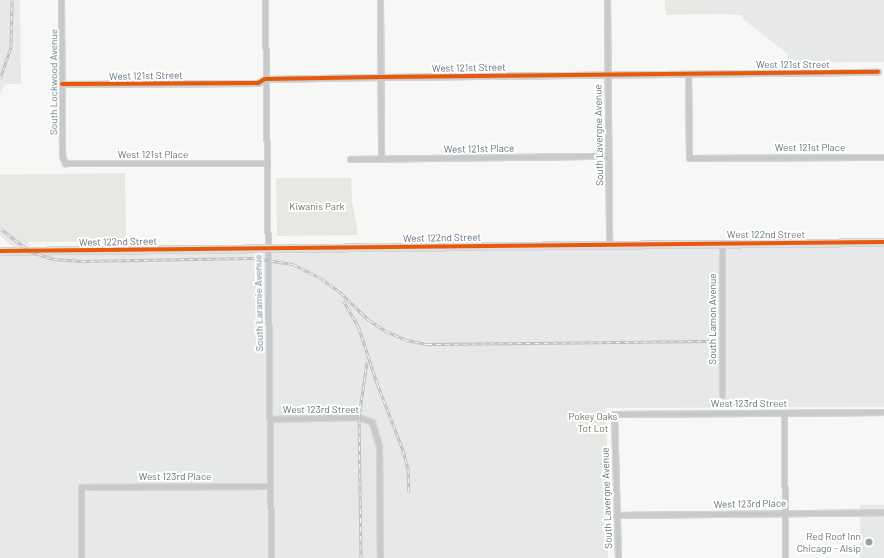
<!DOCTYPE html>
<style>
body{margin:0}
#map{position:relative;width:884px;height:558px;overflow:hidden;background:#f7f7f6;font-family:Barlow,sans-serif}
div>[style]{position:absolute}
.built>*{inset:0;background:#e7e8e8;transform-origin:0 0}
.green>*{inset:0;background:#e6e8e4}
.roads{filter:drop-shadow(1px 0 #d3d4d4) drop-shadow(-1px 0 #d3d4d4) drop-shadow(0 1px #d3d4d4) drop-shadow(0 -1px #d3d4d4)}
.street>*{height:5px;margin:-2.5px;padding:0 2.5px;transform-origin:2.5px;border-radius:2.5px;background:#c8c9ca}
.secondary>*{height:7px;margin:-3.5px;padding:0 3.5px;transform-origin:3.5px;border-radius:3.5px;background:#dedede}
.rail>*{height:3px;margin-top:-1.5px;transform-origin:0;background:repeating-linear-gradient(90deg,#fff 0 4.5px,#bec0c1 0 9px);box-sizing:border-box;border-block:1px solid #bec0c1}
.cycleway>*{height:4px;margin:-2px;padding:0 2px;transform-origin:2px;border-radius:2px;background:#e8590c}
.dots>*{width:11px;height:11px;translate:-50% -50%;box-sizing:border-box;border:2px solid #fff;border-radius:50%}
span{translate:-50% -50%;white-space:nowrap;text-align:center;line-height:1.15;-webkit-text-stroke:4px #fff;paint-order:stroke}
.street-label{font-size:10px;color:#65767e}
.park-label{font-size:10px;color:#697764}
.poi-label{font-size:10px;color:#65767e}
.right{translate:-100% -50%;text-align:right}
</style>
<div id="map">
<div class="built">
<i style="clip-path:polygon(0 0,20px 0,21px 84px,5px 84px,0 95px)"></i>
<i style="clip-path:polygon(708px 0,884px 0,884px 62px,787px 63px,788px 54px,743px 19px,742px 15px,713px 14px)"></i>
<i style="clip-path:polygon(0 222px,9px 233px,31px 246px,15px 247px,8px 243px,0 235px)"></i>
<i style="clip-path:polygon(884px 247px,884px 407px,570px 408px,595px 450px,607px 450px,608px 558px,0 558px,0 254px)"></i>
<i style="left:860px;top:505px;width:24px;height:53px"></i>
</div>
<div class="green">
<i style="clip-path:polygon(665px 0,708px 0,713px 14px,666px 15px)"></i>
<i style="clip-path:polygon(125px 173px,126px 241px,29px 242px,29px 245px,9px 233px,0 222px,0 175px)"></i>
<i style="clip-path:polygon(276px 178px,351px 178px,352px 200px,358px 235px,277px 236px)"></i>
<i style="clip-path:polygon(570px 408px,606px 408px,607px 450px,595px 450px)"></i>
</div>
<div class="roads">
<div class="street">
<i style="left:61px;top:0;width:156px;rotate:89.6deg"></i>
<i style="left:62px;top:156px;width:8px;rotate:67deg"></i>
<i style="left:65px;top:163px;width:201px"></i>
<i style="left:265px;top:0;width:558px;rotate:89.38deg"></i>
<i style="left:380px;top:0;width:159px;rotate:89.6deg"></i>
<i style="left:607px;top:0;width:245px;rotate:89.5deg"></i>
<i style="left:688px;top:74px;width:84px;rotate:89.3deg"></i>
<i style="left:689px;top:158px;width:195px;rotate:-0.3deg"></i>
<i style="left:62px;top:84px;width:196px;rotate:-0.3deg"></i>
<i style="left:258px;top:83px;width:8px;rotate:-30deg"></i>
<i style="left:265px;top:79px;width:115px;rotate:-1deg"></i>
<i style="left:380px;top:77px;width:498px;rotate:-0.6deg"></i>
<i style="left:350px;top:159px;width:258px;rotate:-0.7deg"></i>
<i style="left:722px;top:395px;width:151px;rotate:-90deg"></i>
<i style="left:784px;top:413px;width:145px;rotate:89.6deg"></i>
<i style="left:269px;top:419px;width:90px;rotate:-1.3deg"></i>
<i style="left:359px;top:417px;width:14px;rotate:21deg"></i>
<i style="left:372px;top:422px;width:26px;rotate:74deg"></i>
<i style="left:379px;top:447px;width:111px;rotate:89.5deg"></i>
<i style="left:616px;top:515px;width:268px;rotate:-0.6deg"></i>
<i style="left:81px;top:558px;width:71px;rotate:-90deg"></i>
<i style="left:81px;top:487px;width:189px;rotate:-0.3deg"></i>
<i style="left:618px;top:558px;width:144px;rotate:-91.6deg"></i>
<i style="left:614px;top:414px;width:270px;rotate:-0.4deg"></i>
</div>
<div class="secondary">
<i style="left:0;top:251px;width:884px;rotate:-0.58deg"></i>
</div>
</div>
<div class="rail">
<i style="left:0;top:79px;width:34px;rotate:-71deg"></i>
<i style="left:11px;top:47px;width:47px;rotate:-88.8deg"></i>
<i style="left:0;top:228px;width:37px;rotate:38deg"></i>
<i style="left:29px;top:251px;width:26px;rotate:18deg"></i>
<i style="left:54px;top:259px;width:27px;rotate:4deg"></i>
<i style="left:81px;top:261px;width:171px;rotate:-1deg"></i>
<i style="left:252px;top:258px;width:41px;rotate:8.3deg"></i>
<i style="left:293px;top:264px;width:33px;rotate:27deg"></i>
<i style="left:322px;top:279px;width:24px;rotate:36deg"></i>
<i style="left:341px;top:293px;width:39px;rotate:44deg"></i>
<i style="left:369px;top:320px;width:20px;rotate:33deg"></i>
<i style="left:386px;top:331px;width:22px;rotate:24deg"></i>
<i style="left:406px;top:340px;width:21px;rotate:11deg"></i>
<i style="left:427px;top:344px;width:282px;rotate:-0.6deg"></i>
<i style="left:343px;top:300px;width:32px;rotate:60deg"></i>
<i style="left:359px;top:328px;width:58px;rotate:71.9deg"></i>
<i style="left:377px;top:383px;width:72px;rotate:68.8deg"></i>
<i style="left:403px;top:450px;width:20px;rotate:75deg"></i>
<i style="left:408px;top:469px;width:23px;rotate:88deg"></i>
<i style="left:361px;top:558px;width:141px;rotate:-90.8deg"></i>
<i style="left:359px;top:417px;width:56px;rotate:-81.7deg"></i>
</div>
<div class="cycleway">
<i style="left:62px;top:84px;width:196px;rotate:-0.3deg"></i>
<i style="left:258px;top:83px;width:8px;rotate:-30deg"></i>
<i style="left:265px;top:79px;width:115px;rotate:-1deg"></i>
<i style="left:380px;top:77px;width:498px;rotate:-0.6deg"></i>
<i style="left:0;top:251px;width:884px;rotate:-0.58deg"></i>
</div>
<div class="dots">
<i style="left:869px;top:542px;background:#98a3a8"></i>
</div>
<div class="street-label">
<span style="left:793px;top:65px">West 121st Street</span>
<span style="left:469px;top:68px;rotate:-1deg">West 121st Street</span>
<span style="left:146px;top:76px;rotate:-1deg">West 121st Street</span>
<span style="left:54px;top:82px;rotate:-90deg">South Lockwood Avenue</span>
<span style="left:599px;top:135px;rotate:-91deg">South Lavergne Avenue</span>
<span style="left:810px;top:148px">West 121st Place</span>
<span style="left:479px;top:149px;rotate:-1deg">West 121st Place</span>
<span style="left:153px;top:155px">West 121st Place</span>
<span style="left:766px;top:235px">West 122nd Street</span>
<span style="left:442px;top:238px;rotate:-1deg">West 122nd Street</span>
<span style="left:118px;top:242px;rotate:-1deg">West 122nd Street</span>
<span style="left:259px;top:303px;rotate:-91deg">South Laramie Avenue</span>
<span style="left:713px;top:319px;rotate:-90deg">South Lamon Avenue</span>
<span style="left:749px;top:404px">West 123rd Street</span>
<span style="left:321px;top:410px">West 123rd Street</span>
<span style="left:175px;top:477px">West 123rd Place</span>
<span style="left:607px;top:498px;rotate:-92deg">South Lavergne Avenue</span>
<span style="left:750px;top:504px;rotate:-1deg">West 123rd Place</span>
</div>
<div class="park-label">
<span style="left:317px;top:207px">Kiwanis Park</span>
<span style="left:593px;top:422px">Pokey Oaks<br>Tot Lot</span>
</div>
<div class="poi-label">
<span class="right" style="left:861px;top:542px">Red Roof Inn<br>Chicago - Alsip</span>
</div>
</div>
